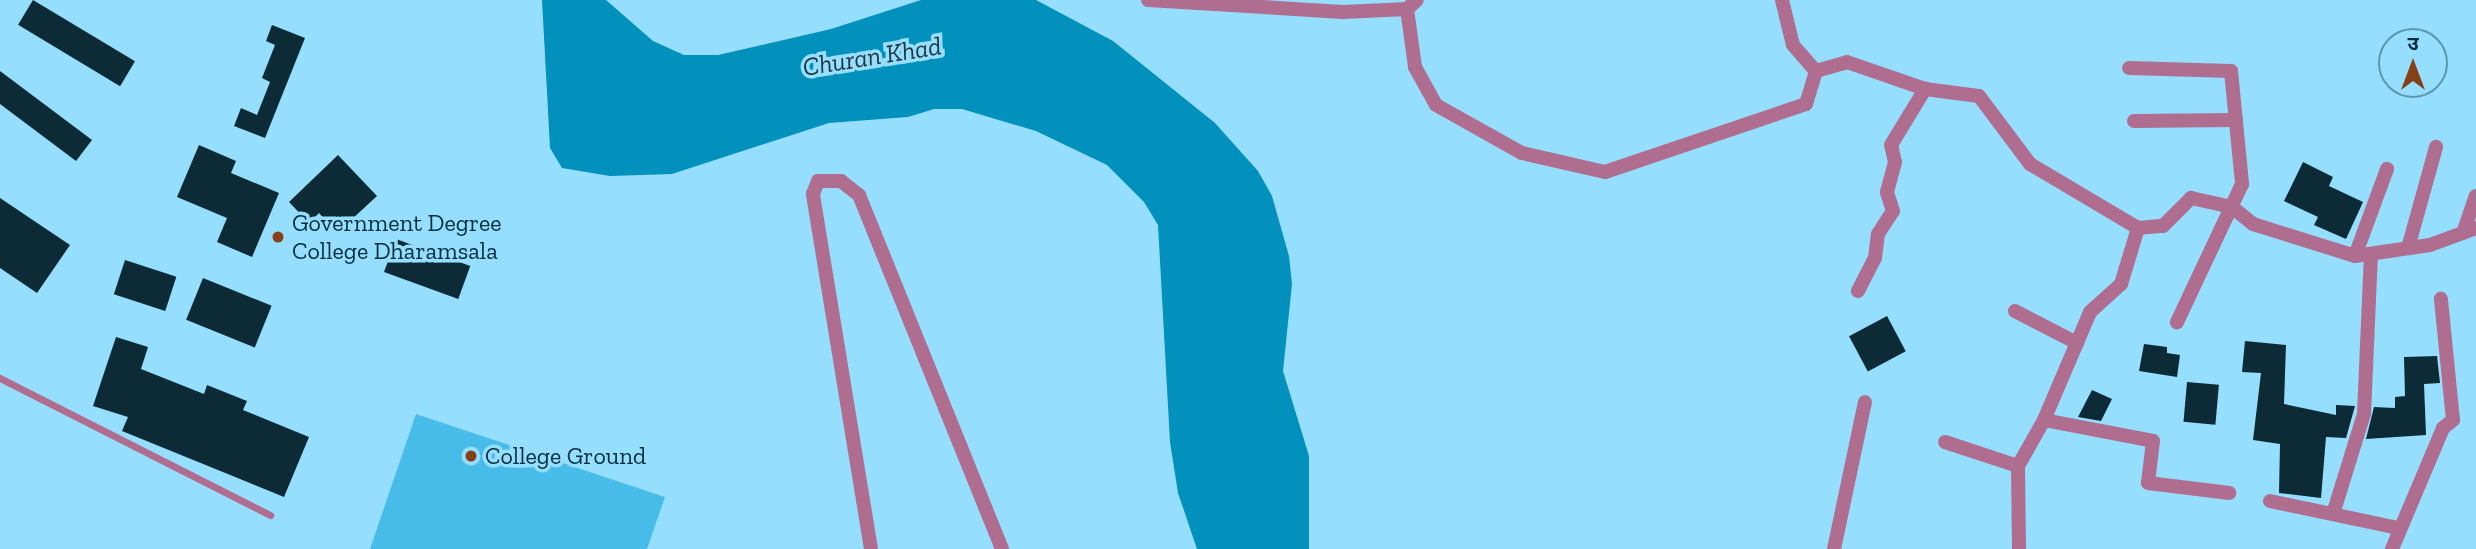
<!DOCTYPE html>
<meta charset="utf-8">
<style>
body{margin:0}
#map{position:relative;width:2476px;height:549px;overflow:hidden;background:#96defe;font-family:"Zilla Slab","Noto Sans Devanagari",serif}
div>[style]{position:absolute}
.green>*{inset:0;background:#48bce8}
.water>*{inset:0;background:#0191bc}
.building>*{inset:0;background:#0c2b37;transform-origin:0 0}
.lane>*{height:7px;margin:-3.5px;padding:0 3.5px;transform-origin:3.5px;border-radius:3.5px;background:#af6e90}
.street>*{height:14px;margin:-7px;padding:0 7px;transform-origin:7px;border-radius:7px;background:#af6e90}
.dots>*{width:19px;height:19px;translate:-50% -50%;box-sizing:border-box;border:4px solid #96defe;border-radius:50%}
span{translate:-50% -50%;white-space:nowrap;text-align:center;line-height:1.15;-webkit-text-stroke:7px #96defe;paint-order:stroke}
.poi-label{font-size:24px;color:#022d3d}
.left{translate:0 -50%;text-align:left}
.water-label{font-size:26px;color:#1d3540;font-style:italic}
.north{position:absolute;left:2378px;top:28px;width:70px;height:70px;box-sizing:border-box;background:#96defe;border:2px solid #5b97b1;border-radius:50%;rotate:0deg;font-size:19px;font-weight:700;line-height:28px;text-align:center;color:#022d3d}
.north::after{content:'';display:block;margin:auto;width:24px;height:32px;background:#854017;clip-path:polygon(50% 0,100% 100%,50% 72%,0 100%)}
</style>
<div id="map">
<div class="green">
<i style="clip-path:polygon(416px 414px,665px 497px,647px 549px,370px 549px)"></i>
</div>
<div class="water">
<i style="clip-path:polygon(542px 0,606px 0,653px 41px,684px 55px,718px 55px,831px 29px,921px 0,1036px 0,1113px 41px,1215px 123px,1258px 171px,1272px 196px,1289px 256px,1292px 284px,1283px 371px,1309px 456px,1309px 549px,1197px 549px,1178px 493px,1170px 442px,1158px 225px,1144px 202px,1107px 165px,1036px 131px,962px 109px,934px 109px,908px 117px,829px 123px,672px 174px,610px 176px,562px 168px,550px 148px)"></i>
</div>
<div class="building">
<i style="left:33px;top:0;width:119px;height:29px;rotate:31deg"></i>
<i style="clip-path:polygon(272px 25px,305px 38px,265px 138px,234px 126px,241px 108px,257px 115px,270px 82px,262px 78px,275px 45px,266px 41px)"></i>
<i style="clip-path:polygon(0 71px,92px 140px,76px 161px,0 104px)"></i>
<i style="clip-path:polygon(199px 145px,236px 161px,231px 173px,279px 193px,252px 257px,217px 242px,227px 218px,177px 197px)"></i>
<i style="clip-path:polygon(338px 155px,377px 196px,337px 233px,319px 213px,309px 223px,289px 202px)"></i>
<i style="clip-path:polygon(2303px 162px,2333px 177px,2329px 186px,2363px 202px,2346px 239px,2314px 225px,2318px 217px,2284px 201px)"></i>
<i style="clip-path:polygon(0 198px,70px 245px,37px 293px,0 268px)"></i>
<i style="left:396px;top:239px;width:79px;height:35px;rotate:20deg"></i>
<i style="left:125px;top:260px;width:54px;height:36px;rotate:18deg"></i>
<i style="left:203px;top:278px;width:74px;height:45px;rotate:22deg"></i>
<i style="left:1887px;top:316px;width:40px;height:43px;rotate:62deg"></i>
<i style="clip-path:polygon(116px 337px,148px 347px,141px 369px,204px 394px,207px 385px,247px 401px,243px 410px,309px 437px,284px 497px,122px 431px,128px 417px,93px 406px)"></i>
<i style="clip-path:polygon(2245px 341px,2286px 345px,2284px 404px,2336px 415px,2336px 405px,2355px 406px,2346px 438px,2326px 437px,2321px 498px,2279px 493px,2280px 444px,2253px 440px,2261px 373px,2242px 372px)"></i>
<i style="clip-path:polygon(2144px 344px,2167px 347px,2167px 353px,2180px 355px,2177px 377px,2139px 371px)"></i>
<i style="clip-path:polygon(2437px 356px,2440px 383px,2424px 384px,2426px 435px,2366px 439px,2374px 407px,2395px 408px,2395px 397px,2405px 396px,2404px 357px)"></i>
<i style="left:2187px;top:382px;width:32px;height:40px;rotate:5deg"></i>
<i style="clip-path:polygon(2092px 390px,2112px 399px,2101px 421px,2078px 417px)"></i>
</div>
<div class="lane">
<i style="left:0;top:378px;width:303px;rotate:26.9deg"></i>
</div>
<div class="street">
<i style="left:1148px;top:0;width:195px;rotate:3.5deg"></i>
<i style="left:1343px;top:12px;width:64px;rotate:-2.7deg"></i>
<i style="left:1407px;top:9px;width:13px;rotate:-42deg"></i>
<i style="left:1782px;top:0;width:46px;rotate:76.3deg"></i>
<i style="left:1793px;top:45px;width:35px;rotate:49deg"></i>
<i style="left:1816px;top:71px;width:32px;rotate:-16deg"></i>
<i style="left:1847px;top:62px;width:83px;rotate:19.1deg"></i>
<i style="left:1925px;top:89px;width:54px;rotate:7.4deg"></i>
<i style="left:1979px;top:96px;width:85px;rotate:53.1deg"></i>
<i style="left:2030px;top:164px;width:126px;rotate:30.7deg"></i>
<i style="left:2138px;top:228px;width:25px;rotate:-5deg"></i>
<i style="left:2163px;top:226px;width:40px;rotate:-45deg"></i>
<i style="left:2191px;top:198px;width:42px;rotate:12.4deg"></i>
<i style="left:2232px;top:207px;width:27px;rotate:39deg"></i>
<i style="left:2253px;top:224px;width:107px;rotate:17.4deg"></i>
<i style="left:2355px;top:256px;width:76px;rotate:-8.3deg"></i>
<i style="left:2430px;top:245px;width:49px;rotate:-20.3deg"></i>
<i style="left:1407px;top:9px;width:59px;rotate:82.1deg"></i>
<i style="left:1415px;top:67px;width:43px;rotate:61.1deg"></i>
<i style="left:1436px;top:105px;width:98px;rotate:29.2deg"></i>
<i style="left:1522px;top:153px;width:85px;rotate:12.9deg"></i>
<i style="left:1605px;top:172px;width:212px;rotate:-18.7deg"></i>
<i style="left:1806px;top:104px;width:34px;rotate:-73deg"></i>
<i style="left:2129px;top:68px;width:102px;rotate:1.7deg"></i>
<i style="left:2231px;top:71px;width:114px;rotate:84.4deg"></i>
<i style="left:2242px;top:184px;width:153px;rotate:115.2deg"></i>
<i style="left:2134px;top:121px;width:102px;rotate:-0.6deg"></i>
<i style="left:2463px;top:233px;width:39px;rotate:-71deg"></i>
<i style="left:2408px;top:248px;width:105px;rotate:-74.5deg"></i>
<i style="left:2355px;top:256px;width:93px;rotate:-69.8deg"></i>
<i style="left:1858px;top:291px;width:37px;rotate:-63deg"></i>
<i style="left:1875px;top:258px;width:24px;rotate:-83deg"></i>
<i style="left:1878px;top:234px;width:27px;rotate:-57deg"></i>
<i style="left:1893px;top:211px;width:20px;rotate:-108deg"></i>
<i style="left:1887px;top:192px;width:31px;rotate:-75deg"></i>
<i style="left:1895px;top:162px;width:17px;rotate:-103deg"></i>
<i style="left:1891px;top:145px;width:66px;rotate:-58.7deg"></i>
<i style="left:2015px;top:311px;width:70px;rotate:27.3deg"></i>
<i style="left:2044px;top:420px;width:111px;rotate:10.9deg"></i>
<i style="left:2153px;top:441px;width:42px;rotate:96.8deg"></i>
<i style="left:2148px;top:483px;width:82px;rotate:7deg"></i>
<i style="left:1945px;top:442px;width:77px;rotate:18.2deg"></i>
<i style="left:2270px;top:501px;width:131px;rotate:11.9deg"></i>
<i style="left:2333px;top:514px;width:105px;rotate:-72.8deg"></i>
<i style="left:2364px;top:414px;width:160px;rotate:-87.5deg"></i>
<i style="left:871px;top:549px;width:360px;rotate:-99.3deg"></i>
<i style="left:813px;top:194px;width:14px;rotate:-69deg"></i>
<i style="left:818px;top:181px;width:23px"></i>
<i style="left:841px;top:181px;width:23px;rotate:38deg"></i>
<i style="left:859px;top:195px;width:382px;rotate:68deg"></i>
<i style="left:1834px;top:549px;width:150px;rotate:-78.1deg"></i>
<i style="left:2019px;top:549px;width:83px;rotate:-90.7deg"></i>
<i style="left:2018px;top:466px;width:53px;rotate:-60.5deg"></i>
<i style="left:2044px;top:420px;width:117px;rotate:-66.9deg"></i>
<i style="left:2090px;top:312px;width:42px;rotate:-42.1deg"></i>
<i style="left:2121px;top:284px;width:59px;rotate:-73.1deg"></i>
<i style="left:2392px;top:549px;width:131px;rotate:-67.1deg"></i>
<i style="left:2443px;top:428px;width:13px;rotate:-39deg"></i>
<i style="left:2453px;top:420px;width:122px;rotate:-95.7deg"></i>
</div>
<div class="dots">
<i style="left:278px;top:237px;background:#854017"></i>
<i style="left:471px;top:456px;background:#854017"></i>
</div>
<div class="poi-label">
<span class="left" style="left:292px;top:237px">Government Degree<br>College Dharamsala</span>
<span class="left" style="left:485px;top:456px">College Ground</span>
</div>
<div class="water-label">
<span style="left:872px;top:57px;rotate:-9deg">Churan Khad</span>
</div>
<div class="north">उ</div>
</div>
